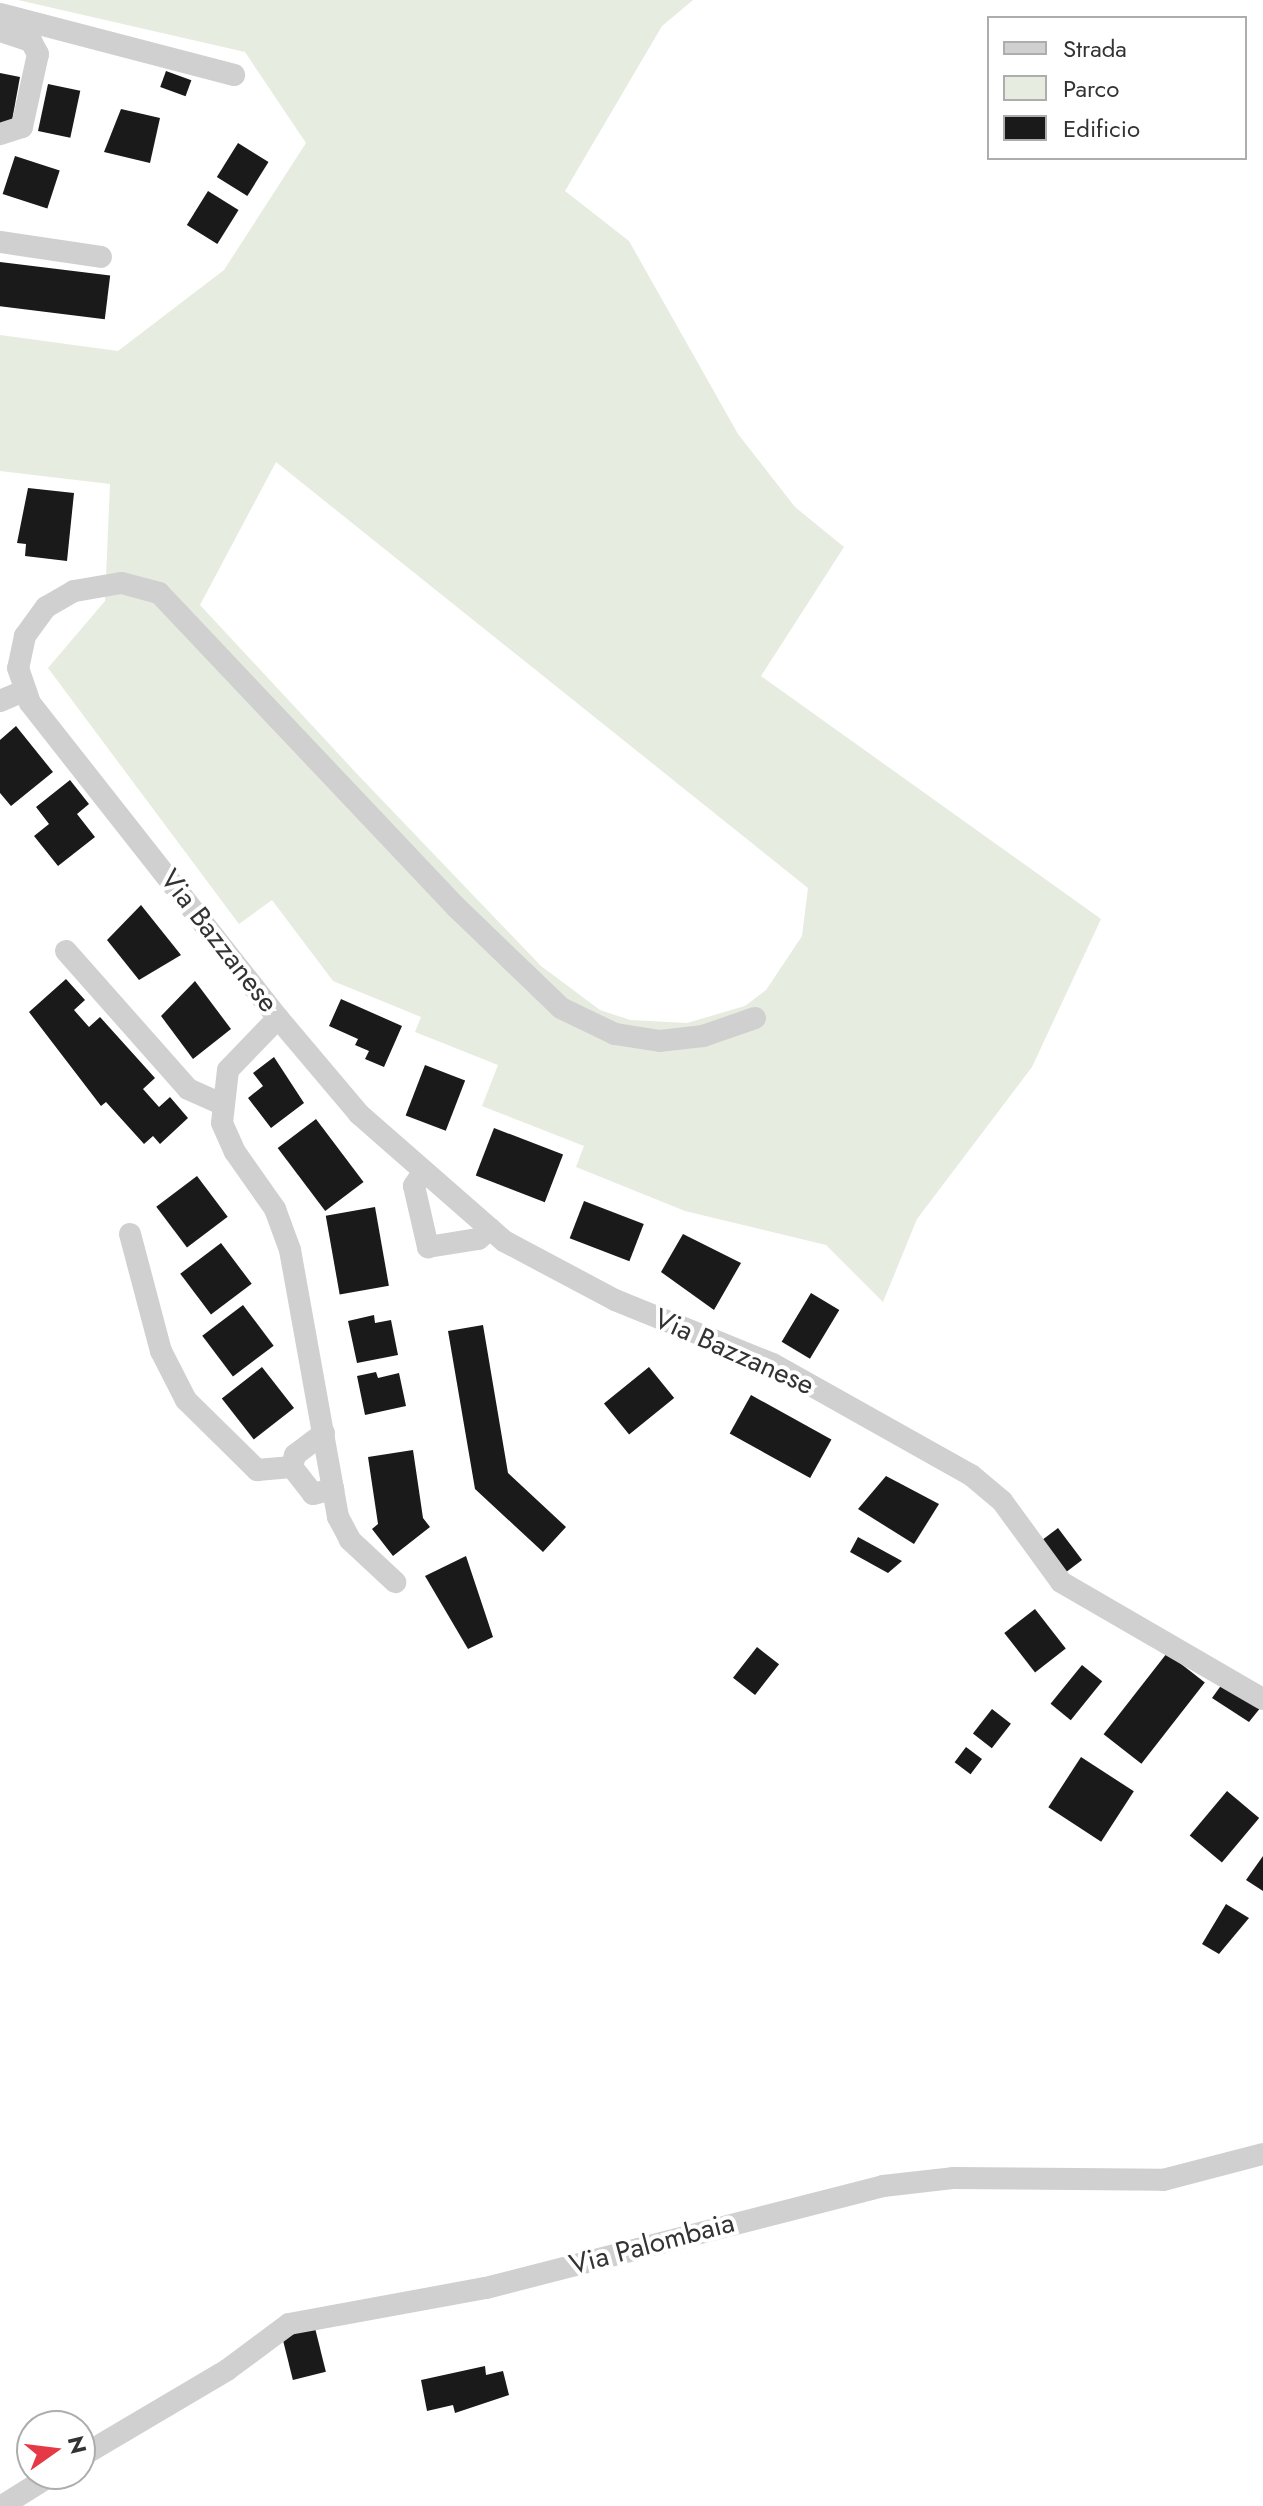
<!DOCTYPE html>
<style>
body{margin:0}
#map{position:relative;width:1263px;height:2506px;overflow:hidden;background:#fff;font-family:Jost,sans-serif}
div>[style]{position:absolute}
.green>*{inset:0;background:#e6ecdf}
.building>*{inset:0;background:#1a1a1a;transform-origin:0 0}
.minor>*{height:22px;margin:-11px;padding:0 11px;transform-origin:11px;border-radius:11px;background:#d0d0d0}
span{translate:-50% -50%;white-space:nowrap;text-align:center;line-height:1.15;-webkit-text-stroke:8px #fff;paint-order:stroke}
.street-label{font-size:28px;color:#333}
.legend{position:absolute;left:987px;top:16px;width:260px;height:144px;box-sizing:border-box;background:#fff;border:2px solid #adadad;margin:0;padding:10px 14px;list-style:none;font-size:24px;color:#333}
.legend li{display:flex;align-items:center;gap:16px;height:40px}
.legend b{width:40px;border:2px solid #adadad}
.north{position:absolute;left:16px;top:2410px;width:80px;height:80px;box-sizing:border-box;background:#fff;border:2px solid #adadad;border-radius:50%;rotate:76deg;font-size:22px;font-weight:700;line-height:32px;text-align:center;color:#333}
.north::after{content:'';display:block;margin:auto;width:28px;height:36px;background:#e63946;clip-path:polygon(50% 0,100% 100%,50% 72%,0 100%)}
</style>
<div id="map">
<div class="green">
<i style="clip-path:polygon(evenodd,18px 0,693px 0,662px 26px,565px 191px,629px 241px,738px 434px,795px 507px,844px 547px,761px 676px,1101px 919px,1032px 1067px,917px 1219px,883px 1302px,826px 1245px,685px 1211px,576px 1167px,584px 1146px,482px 1106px,498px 1065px,415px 1032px,421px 1017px,333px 981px,272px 900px,239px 924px,48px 668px,105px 601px,110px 484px,0 471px,0 335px,118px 351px,224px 270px,306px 143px,245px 52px,18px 0,276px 462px,808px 888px,802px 936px,766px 990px,745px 1006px,687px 1023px,630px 1020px,600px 1010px,541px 966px,359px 776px,200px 605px,276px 462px)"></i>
</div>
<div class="building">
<i style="left:166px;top:71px;width:27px;height:17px;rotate:20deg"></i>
<i style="clip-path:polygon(0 73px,20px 77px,11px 126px,0 124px)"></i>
<i style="left:48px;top:84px;width:33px;height:48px;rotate:12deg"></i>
<i style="clip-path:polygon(121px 109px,160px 118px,150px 163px,104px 152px)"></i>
<i style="left:238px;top:143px;width:36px;height:40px;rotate:32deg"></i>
<i style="left:15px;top:156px;width:47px;height:40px;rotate:18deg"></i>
<i style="left:208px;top:191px;width:36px;height:40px;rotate:32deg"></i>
<i style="left:0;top:262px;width:111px;height:44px;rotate:7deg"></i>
<i style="clip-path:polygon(28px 488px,74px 493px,67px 561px,25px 556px,26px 544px,17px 543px)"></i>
<i style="clip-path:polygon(16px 726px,53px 772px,11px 806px,0 793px,0 740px)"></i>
<i style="clip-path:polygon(70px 780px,89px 804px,77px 814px,95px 837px,58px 866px,34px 836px,49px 824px,36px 807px)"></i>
<i style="clip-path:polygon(141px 905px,181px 955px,139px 980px,107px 940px)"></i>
<i style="clip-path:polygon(66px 979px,85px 1000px,74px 1010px,89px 1027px,100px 1017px,155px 1078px,143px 1089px,159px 1107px,170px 1097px,188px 1118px,160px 1144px,153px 1136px,144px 1144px,106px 1102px,101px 1106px,29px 1012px)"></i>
<i style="clip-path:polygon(195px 981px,231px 1029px,193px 1059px,161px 1016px)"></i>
<i style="clip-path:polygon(341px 999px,402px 1026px,384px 1067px,365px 1059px,369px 1051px,355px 1045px,358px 1039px,329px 1026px)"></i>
<i style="clip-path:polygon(274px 1057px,304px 1103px,271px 1128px,248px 1098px,263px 1086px,253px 1073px)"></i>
<i style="left:425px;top:1065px;width:43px;height:54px;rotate:21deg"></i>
<i style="left:316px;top:1119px;width:79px;height:48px;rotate:53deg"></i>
<i style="left:494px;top:1128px;width:74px;height:51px;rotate:21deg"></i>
<i style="left:197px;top:1176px;width:51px;height:51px;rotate:53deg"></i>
<i style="left:584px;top:1201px;width:64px;height:40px;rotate:21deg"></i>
<i style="left:375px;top:1207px;width:80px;height:50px;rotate:80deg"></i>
<i style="clip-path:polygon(683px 1234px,741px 1263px,714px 1310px,661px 1272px)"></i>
<i style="left:221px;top:1243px;width:51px;height:51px;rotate:53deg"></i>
<i style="left:811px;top:1293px;width:33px;height:57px;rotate:31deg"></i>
<i style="left:243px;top:1305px;width:51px;height:51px;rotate:53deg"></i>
<i style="clip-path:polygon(374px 1315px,375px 1323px,391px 1320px,398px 1355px,357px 1363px,348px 1321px)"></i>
<i style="clip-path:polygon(483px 1325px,508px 1473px,566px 1527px,543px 1552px,475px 1489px,448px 1331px)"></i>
<i style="left:262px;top:1367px;width:52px;height:51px;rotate:52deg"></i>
<i style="left:649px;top:1367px;width:40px;height:58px;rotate:51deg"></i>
<i style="clip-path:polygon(376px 1372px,378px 1378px,399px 1373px,406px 1406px,365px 1415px,357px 1376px)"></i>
<i style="left:751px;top:1395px;width:92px;height:44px;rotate:29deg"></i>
<i style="clip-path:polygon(413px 1450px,423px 1518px,430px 1527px,393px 1556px,372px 1529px,378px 1524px,368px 1457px)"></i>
<i style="clip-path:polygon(886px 1476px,939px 1504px,914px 1544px,858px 1509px)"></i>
<i style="left:1058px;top:1528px;width:40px;height:24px;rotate:53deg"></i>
<i style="clip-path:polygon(858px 1537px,902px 1561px,888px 1573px,850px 1552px)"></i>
<i style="clip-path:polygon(466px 1556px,493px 1637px,468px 1649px,425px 1576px)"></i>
<i style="left:1035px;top:1609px;width:50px;height:39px;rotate:52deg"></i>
<i style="left:757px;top:1647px;width:28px;height:39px;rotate:38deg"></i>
<i style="left:1167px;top:1653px;width:48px;height:103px;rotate:38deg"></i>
<i style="left:1082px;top:1665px;width:26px;height:50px;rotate:39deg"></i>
<i style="clip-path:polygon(1225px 1680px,1261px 1707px,1249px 1722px,1212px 1698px)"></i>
<i style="left:992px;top:1709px;width:24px;height:31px;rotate:38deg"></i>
<i style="left:966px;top:1747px;width:20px;height:19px;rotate:37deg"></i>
<i style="left:1081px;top:1757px;width:63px;height:60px;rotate:33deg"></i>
<i style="left:1227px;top:1791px;width:42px;height:58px;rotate:40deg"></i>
<i style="clip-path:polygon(1263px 1856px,1263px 1891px,1246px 1880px)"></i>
<i style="clip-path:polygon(1226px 1904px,1249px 1918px,1219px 1954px,1202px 1944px)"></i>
<i style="left:315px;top:2328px;width:45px;height:34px;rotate:76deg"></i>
<i style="clip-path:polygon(485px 2366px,486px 2375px,503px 2371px,509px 2395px,455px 2413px,453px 2405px,427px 2411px,421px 2380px)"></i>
</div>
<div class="minor">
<i style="left:0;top:14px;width:242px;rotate:14.6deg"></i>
<i style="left:0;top:31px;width:33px;rotate:18deg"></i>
<i style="left:31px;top:41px;width:15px;rotate:62deg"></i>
<i style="left:38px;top:54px;width:75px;rotate:102.4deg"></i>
<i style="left:22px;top:127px;width:23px;rotate:162deg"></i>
<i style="left:0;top:242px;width:102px;rotate:8.4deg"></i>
<i style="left:0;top:701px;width:26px;rotate:-23deg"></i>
<i style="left:66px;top:951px;width:184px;rotate:48.5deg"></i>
<i style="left:188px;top:1089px;width:35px;rotate:24deg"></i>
<i style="left:278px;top:1018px;width:72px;rotate:133.9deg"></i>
<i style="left:228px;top:1070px;width:53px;rotate:96.5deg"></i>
<i style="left:222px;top:1123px;width:32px;rotate:66deg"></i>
<i style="left:235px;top:1152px;width:70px;rotate:54.9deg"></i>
<i style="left:275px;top:1209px;width:44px;rotate:69.9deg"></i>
<i style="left:290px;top:1250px;width:271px;rotate:79.8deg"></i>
<i style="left:338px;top:1517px;width:26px;rotate:62deg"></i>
<i style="left:350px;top:1540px;width:62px;rotate:43deg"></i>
<i style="left:755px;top:1018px;width:55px;rotate:160.9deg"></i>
<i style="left:703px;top:1036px;width:43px;rotate:173.4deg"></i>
<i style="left:660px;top:1041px;width:46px;rotate:-171.2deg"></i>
<i style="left:615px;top:1034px;width:60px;rotate:-154.3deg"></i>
<i style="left:561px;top:1008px;width:146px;rotate:-136.1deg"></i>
<i style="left:456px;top:907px;width:432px;rotate:-133.4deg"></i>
<i style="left:159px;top:593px;width:39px;rotate:-165deg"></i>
<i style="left:121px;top:583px;width:48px;rotate:170.3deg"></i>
<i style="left:74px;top:591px;width:32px;rotate:150deg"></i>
<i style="left:46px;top:607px;width:36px;rotate:126deg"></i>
<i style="left:25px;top:636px;width:33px;rotate:102deg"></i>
<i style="left:18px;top:668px;width:37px;rotate:71deg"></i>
<i style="left:30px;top:703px;width:401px;rotate:51.8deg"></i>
<i style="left:278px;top:1018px;width:126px;rotate:49.8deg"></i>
<i style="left:359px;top:1114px;width:193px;rotate:41.2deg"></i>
<i style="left:504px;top:1241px;width:126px;rotate:28deg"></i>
<i style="left:615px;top:1300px;width:170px;rotate:22.1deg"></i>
<i style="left:773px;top:1364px;width:227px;rotate:29.3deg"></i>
<i style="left:971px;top:1475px;width:40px;rotate:40deg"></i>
<i style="left:1002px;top:1501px;width:100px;rotate:53.9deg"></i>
<i style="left:1061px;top:1582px;width:233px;rotate:30.1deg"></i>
<i style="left:424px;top:1171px;width:18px;rotate:124deg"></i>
<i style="left:414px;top:1186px;width:63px;rotate:77.1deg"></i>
<i style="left:428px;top:1247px;width:51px;rotate:-9.1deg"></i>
<i style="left:478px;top:1239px;width:16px;rotate:-38deg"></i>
<i style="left:130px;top:1234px;width:121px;rotate:75.2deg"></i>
<i style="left:161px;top:1351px;width:55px;rotate:63deg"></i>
<i style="left:186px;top:1400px;width:100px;rotate:44.6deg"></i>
<i style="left:257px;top:1470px;width:35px;rotate:-5deg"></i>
<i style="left:324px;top:1433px;width:36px;rotate:143deg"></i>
<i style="left:295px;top:1455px;width:12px;rotate:104deg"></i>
<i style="left:292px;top:1467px;width:34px;rotate:52deg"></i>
<i style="left:313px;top:1494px;width:21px;rotate:-14deg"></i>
<i style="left:80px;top:2457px;width:171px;rotate:-30.6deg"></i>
<i style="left:227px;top:2370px;width:77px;rotate:-36.6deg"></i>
<i style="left:289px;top:2324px;width:200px;rotate:-10.4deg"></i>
<i style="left:486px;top:2288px;width:410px;rotate:-14.4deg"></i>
<i style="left:883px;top:2186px;width:70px;rotate:-6.5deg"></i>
<i style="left:953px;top:2178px;width:210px;rotate:0.5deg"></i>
<i style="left:1163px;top:2180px;width:103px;rotate:-14.6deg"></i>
<i style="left:2px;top:2506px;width:60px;rotate:-32.1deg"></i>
</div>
<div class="street-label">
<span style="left:219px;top:941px;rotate:52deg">Via Bazzanese</span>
<span style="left:734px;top:1352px;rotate:24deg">Via Bazzanese</span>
<span style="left:652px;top:2244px;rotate:-15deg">Via Palombaia</span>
</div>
<ul class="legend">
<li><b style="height:10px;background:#d0d0d0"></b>Strada</li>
<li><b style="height:22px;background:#e6ecdf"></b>Parco</li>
<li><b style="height:22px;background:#1a1a1a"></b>Edificio</li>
</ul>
<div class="north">N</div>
</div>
